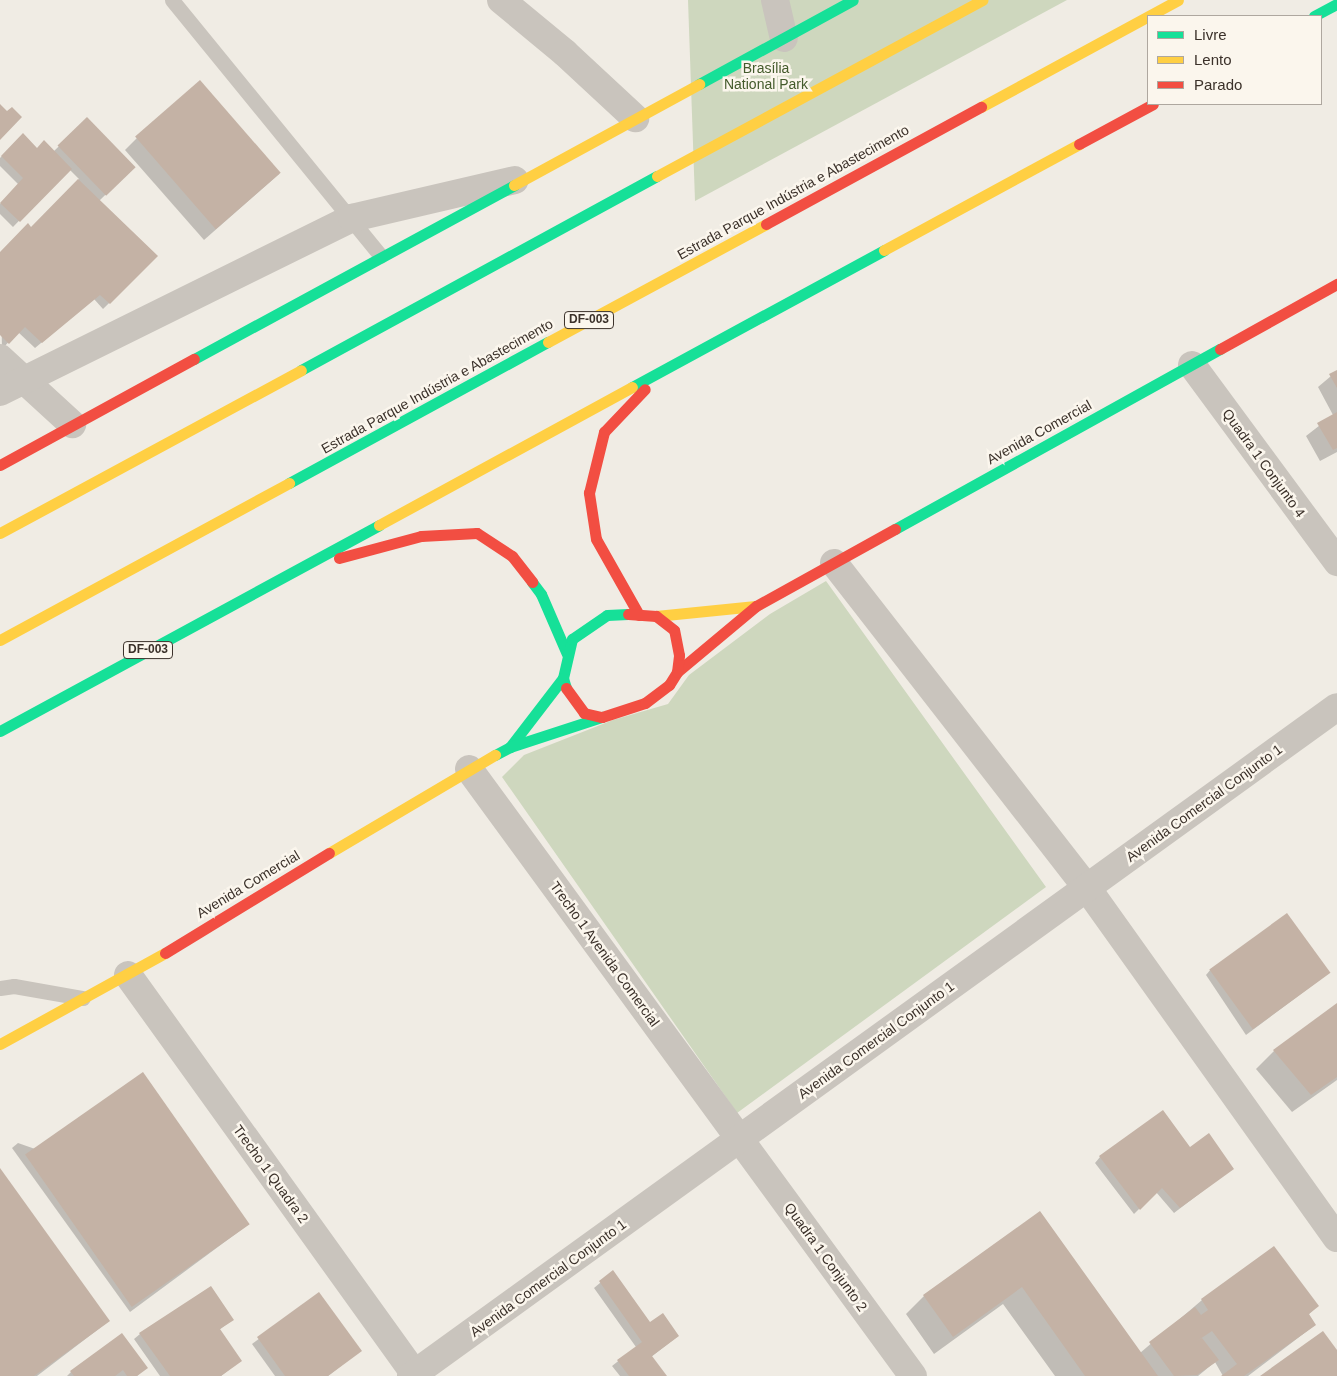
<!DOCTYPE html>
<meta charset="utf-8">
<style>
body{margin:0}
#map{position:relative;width:1337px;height:1376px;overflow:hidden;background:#f0ece4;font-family:Arial,sans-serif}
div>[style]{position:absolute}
.green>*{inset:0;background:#ced7be}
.shadow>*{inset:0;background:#0003}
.building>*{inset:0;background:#c4b2a5;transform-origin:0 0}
.lane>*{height:15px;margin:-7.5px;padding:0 7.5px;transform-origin:7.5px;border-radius:7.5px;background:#c9c4bd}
.street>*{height:28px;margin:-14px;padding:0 14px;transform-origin:14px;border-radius:14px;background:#c9c4bd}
.fast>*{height:11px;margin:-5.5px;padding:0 5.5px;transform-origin:5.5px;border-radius:5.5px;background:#16e098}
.slow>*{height:11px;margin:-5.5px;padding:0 5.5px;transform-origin:5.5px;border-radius:5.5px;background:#ffcf43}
.jam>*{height:11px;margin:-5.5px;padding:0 5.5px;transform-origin:5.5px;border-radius:5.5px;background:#f24e42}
span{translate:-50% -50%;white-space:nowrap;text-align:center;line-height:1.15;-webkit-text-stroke:5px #fbf6ed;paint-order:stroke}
.shield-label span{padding:1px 4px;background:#fbf6ed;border:1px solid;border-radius:4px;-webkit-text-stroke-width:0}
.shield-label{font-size:12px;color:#3b312a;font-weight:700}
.park-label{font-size:14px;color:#445b2c}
.street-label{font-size:14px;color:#3b312a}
.legend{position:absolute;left:1147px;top:15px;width:175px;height:90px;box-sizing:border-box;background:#fbf6ed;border:1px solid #aea79f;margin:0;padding:6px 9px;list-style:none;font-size:15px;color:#3b312a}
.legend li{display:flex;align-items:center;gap:10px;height:25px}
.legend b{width:25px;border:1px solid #aea79f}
</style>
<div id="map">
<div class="green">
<i style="clip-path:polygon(688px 0,1067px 0,695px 201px)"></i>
<i style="clip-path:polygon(826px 581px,1046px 887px,737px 1113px,502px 777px,524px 755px,613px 720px,668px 704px,689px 675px,770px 614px)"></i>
</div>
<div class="shadow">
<i style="clip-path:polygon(87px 119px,134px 167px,99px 201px,157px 256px,103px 309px,94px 299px,35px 348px,18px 332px,2px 349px,0 253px,31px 229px,79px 179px,69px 169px,13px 227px,0 214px,0 204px,19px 185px,0 166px,0 158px,23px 135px,37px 149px,53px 152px)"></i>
<i style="clip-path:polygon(137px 138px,279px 174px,204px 240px,125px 150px)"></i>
<i style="clip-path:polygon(1337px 371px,1337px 452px,1320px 461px,1306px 436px,1333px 415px,1318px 387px)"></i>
<i style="clip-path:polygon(1211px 969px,1329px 973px,1246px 1035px,1206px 975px)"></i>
<i style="clip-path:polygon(1337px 1005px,1337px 1080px,1292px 1112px,1256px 1069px,1274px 1051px)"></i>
<i style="clip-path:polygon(18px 1143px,249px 1224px,130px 1312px,12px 1148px)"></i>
<i style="clip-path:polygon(1190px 1149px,1233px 1168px,1174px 1213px,1156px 1192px,1134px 1214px,1095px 1163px,1100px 1157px)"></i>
<i style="clip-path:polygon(0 1170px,109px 1321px,37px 1376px,0 1376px)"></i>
<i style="clip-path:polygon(1039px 1213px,1140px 1353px,1202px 1300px,1274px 1247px,1317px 1306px,1308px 1315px,1315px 1325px,1248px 1376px,1223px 1376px,1215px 1362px,1198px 1376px,1055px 1376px,1003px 1304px,934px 1354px,906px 1314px,924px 1296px)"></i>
<i style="clip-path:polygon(613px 1272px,650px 1324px,678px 1336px,651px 1357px,665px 1376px,620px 1376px,612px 1366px,636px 1347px,594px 1288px)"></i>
<i style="clip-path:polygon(319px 1294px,360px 1351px,328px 1376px,275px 1376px,252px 1344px)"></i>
<i style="clip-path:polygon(232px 1320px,219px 1330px,240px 1361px,221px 1376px,160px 1376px,134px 1339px,140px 1334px)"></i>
<i style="clip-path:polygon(146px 1368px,137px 1376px,67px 1376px,71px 1372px)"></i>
</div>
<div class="building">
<i style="left:200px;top:80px;width:123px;height:86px;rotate:49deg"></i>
<i style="clip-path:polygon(0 104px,7px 111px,12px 107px,22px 117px,0 140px)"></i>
<i style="left:87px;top:117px;width:70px;height:41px;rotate:46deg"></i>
<i style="clip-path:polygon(23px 133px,37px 148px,44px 140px,72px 169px,20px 222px,0 203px,23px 178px,1px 156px)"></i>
<i style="clip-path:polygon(78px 179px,158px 256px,110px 304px,100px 295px,42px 343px,25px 327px,9px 344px,0 335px,0 252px,28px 223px,31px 227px)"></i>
<i style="clip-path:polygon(1337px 370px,1337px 388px,1329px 374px)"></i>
<i style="clip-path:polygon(1337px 412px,1337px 448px,1333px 450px,1317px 423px)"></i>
<i style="left:1287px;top:913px;width:74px;height:96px;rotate:54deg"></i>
<i style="clip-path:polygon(1337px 1003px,1337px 1077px,1311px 1095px,1273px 1050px)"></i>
<i style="left:143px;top:1072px;width:186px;height:144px;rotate:55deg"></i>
<i style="clip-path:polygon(1163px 1110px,1190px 1147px,1209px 1133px,1234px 1169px,1180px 1208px,1162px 1188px,1140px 1210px,1099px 1156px)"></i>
<i style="clip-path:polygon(0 1168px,110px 1321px,34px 1376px,0 1376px)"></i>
<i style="clip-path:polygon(1040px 1211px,1158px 1376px,1085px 1376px,1022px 1287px,953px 1337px,923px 1295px)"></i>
<i style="clip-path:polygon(1274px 1246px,1319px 1306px,1309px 1314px,1316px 1325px,1244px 1376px,1221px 1376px,1237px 1364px,1212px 1331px,1197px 1341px,1202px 1338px,1219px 1360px,1197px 1375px,1174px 1376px,1149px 1342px,1195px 1307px,1201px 1315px,1208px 1310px,1201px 1299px)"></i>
<i style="clip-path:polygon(613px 1270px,650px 1322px,663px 1313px,679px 1336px,652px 1356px,667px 1376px,629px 1376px,617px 1360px,642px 1342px,599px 1281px)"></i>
<i style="clip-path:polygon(211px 1286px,234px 1320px,220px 1329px,242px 1361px,221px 1376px,170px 1376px,139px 1333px)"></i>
<i style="clip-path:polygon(319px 1292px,362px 1351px,328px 1376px,285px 1376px,257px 1337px)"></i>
<i style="clip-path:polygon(1323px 1331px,1337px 1350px,1337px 1376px,1260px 1376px)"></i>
<i style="clip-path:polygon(122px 1333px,148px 1368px,137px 1376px,127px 1376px,123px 1370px,115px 1376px,74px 1376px,70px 1371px)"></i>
</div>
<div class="lane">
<i style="left:172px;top:0;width:330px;rotate:50.8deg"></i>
<i style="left:0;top:988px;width:14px;rotate:-8deg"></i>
<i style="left:14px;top:986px;width:70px;rotate:9.9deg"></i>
</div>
<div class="street">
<i style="left:501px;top:0;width:83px;rotate:39.6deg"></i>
<i style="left:565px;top:53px;width:96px;rotate:42.9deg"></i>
<i style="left:775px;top:0;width:39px;rotate:77deg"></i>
<i style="left:0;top:358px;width:98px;rotate:42.5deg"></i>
<i style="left:1192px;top:365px;width:245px;rotate:53.6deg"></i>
<i style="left:0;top:392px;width:393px;rotate:-26.3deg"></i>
<i style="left:352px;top:218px;width:167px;rotate:-13.1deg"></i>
<i style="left:834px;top:563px;width:412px;rotate:52.1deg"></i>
<i style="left:1087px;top:888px;width:430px;rotate:54.5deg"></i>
<i style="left:469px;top:769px;width:752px;rotate:53.82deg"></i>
<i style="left:128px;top:975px;width:494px;rotate:54.3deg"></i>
<i style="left:411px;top:1376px;width:1142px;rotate:-35.85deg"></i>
</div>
<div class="fast">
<i style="left:1314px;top:16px;width:26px;rotate:-28deg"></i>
<i style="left:699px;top:84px;width:175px;rotate:-28.6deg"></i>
<i style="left:194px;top:359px;width:364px;rotate:-28.5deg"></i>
<i style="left:301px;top:370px;width:405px;rotate:-28.6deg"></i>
<i style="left:632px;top:387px;width:287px;rotate:-28.5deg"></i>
<i style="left:289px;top:483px;width:295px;rotate:-28.6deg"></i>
<i style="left:895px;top:529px;width:372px;rotate:-29deg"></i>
<i style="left:532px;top:582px;width:15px;rotate:53deg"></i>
<i style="left:541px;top:594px;width:65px;rotate:66.6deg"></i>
<i style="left:566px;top:688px;width:10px;rotate:-107deg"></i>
<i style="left:563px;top:678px;width:40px;rotate:-77deg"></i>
<i style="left:572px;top:639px;width:42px;rotate:-34.4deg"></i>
<i style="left:607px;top:615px;width:21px;rotate:-3deg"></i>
<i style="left:0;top:731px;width:431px;rotate:-28.5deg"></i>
<i style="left:510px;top:747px;width:87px;rotate:-52.5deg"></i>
<i style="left:495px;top:755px;width:17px;rotate:-28deg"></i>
<i style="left:510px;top:747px;width:97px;rotate:-18.1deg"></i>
</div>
<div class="slow">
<i style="left:981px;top:107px;width:224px;rotate:-28.5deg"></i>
<i style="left:657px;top:176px;width:370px;rotate:-28.4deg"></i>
<i style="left:514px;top:185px;width:211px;rotate:-28.6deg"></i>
<i style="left:884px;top:250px;width:222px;rotate:-28.5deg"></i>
<i style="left:548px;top:342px;width:248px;rotate:-28.4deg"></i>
<i style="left:379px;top:525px;width:288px;rotate:-28.6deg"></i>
<i style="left:0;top:533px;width:342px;rotate:-28.4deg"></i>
<i style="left:656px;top:616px;width:100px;rotate:-5.7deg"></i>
<i style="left:0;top:640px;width:329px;rotate:-28.5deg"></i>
<i style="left:329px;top:853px;width:193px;rotate:-30.6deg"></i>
<i style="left:0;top:1044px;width:188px;rotate:-28.9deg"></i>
</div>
<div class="jam">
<i style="left:1079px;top:144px;width:84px;rotate:-28.4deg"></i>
<i style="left:766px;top:224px;width:245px;rotate:-28.6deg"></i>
<i style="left:1220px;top:349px;width:134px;rotate:-29.1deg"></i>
<i style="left:0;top:465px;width:221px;rotate:-28.7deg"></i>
<i style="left:339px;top:558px;width:85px;rotate:-15deg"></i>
<i style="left:421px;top:536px;width:56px;rotate:-3.1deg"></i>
<i style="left:477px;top:533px;width:42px;rotate:33.3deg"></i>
<i style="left:512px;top:556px;width:33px;rotate:52deg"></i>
<i style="left:639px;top:615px;width:87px;rotate:-119.5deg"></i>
<i style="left:596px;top:539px;width:47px;rotate:-98.7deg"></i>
<i style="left:589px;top:493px;width:63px;rotate:-76.2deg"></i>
<i style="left:604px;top:432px;width:59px;rotate:-46.4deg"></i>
<i style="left:677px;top:672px;width:103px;rotate:-39.9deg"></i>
<i style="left:756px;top:606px;width:159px;rotate:-29deg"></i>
<i style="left:566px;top:688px;width:31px;rotate:54deg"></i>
<i style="left:584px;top:713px;width:18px;rotate:13deg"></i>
<i style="left:602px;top:717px;width:45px;rotate:-18deg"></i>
<i style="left:645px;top:703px;width:30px;rotate:-37deg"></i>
<i style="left:669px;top:685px;width:15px;rotate:-58deg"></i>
<i style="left:677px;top:672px;width:17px;rotate:-83deg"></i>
<i style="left:679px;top:655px;width:25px;rotate:-101deg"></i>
<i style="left:674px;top:630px;width:23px;rotate:-142deg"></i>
<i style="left:656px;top:616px;width:28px;rotate:-176deg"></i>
<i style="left:165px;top:953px;width:192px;rotate:-31.4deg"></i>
</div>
<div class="shield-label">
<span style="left:589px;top:320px">DF-003</span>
<span style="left:148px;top:650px">DF-003</span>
</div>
<div class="park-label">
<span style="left:766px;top:76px">Brasília<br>National Park</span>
</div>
<div class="street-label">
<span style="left:793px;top:192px;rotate:-29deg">Estrada Parque Indústria e Abastecimento</span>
<span style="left:437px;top:386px;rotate:-29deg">Estrada Parque Indústria e Abastecimento</span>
<span style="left:1039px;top:432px;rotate:-29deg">Avenida Comercial</span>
<span style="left:1264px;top:463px;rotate:54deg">Quadra 1 Conjunto 4</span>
<span style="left:1204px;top:803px;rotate:-36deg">Avenida Comercial Conjunto 1</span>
<span style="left:248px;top:884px;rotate:-31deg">Avenida Comercial</span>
<span style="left:605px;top:954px;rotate:54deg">Trecho 1 Avenida Comercial</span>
<span style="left:876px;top:1040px;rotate:-36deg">Avenida Comercial Conjunto 1</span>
<span style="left:271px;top:1174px;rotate:54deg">Trecho 1 Quadra 2</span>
<span style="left:826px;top:1257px;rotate:54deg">Quadra 1 Conjunto 2</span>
<span style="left:548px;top:1278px;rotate:-36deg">Avenida Comercial Conjunto 1</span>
</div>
<ul class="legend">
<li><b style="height:6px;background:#16e098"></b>Livre</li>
<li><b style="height:6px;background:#ffcf43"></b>Lento</li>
<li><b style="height:6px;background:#f24e42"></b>Parado</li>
</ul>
</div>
